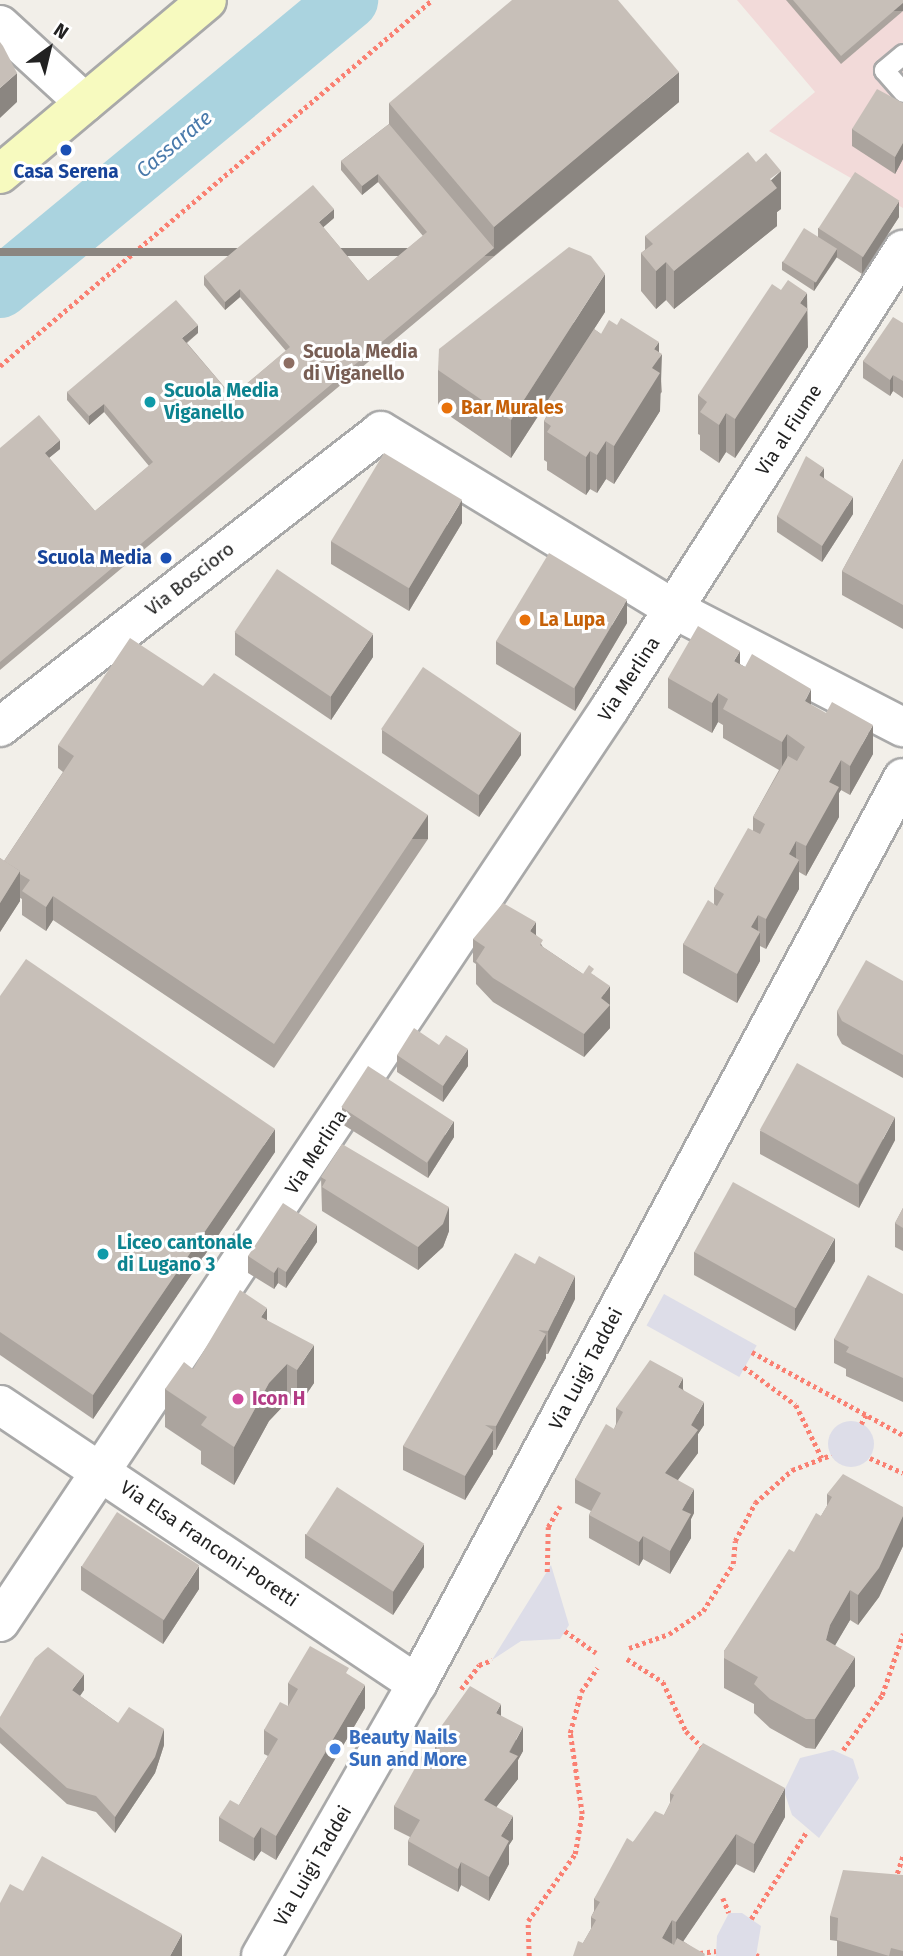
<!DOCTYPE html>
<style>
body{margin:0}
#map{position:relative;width:903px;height:1956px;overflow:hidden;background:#f2efe9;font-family:"Fira Sans",sans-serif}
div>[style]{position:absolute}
.commercial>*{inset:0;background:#f2dad9}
.plaza>*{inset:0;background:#dddde8;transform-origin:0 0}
.round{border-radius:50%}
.river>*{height:60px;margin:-30px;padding:0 30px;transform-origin:30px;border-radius:30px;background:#aad3df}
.path>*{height:4.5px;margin-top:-2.25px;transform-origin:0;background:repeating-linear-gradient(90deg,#fa8072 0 3.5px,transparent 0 7px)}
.roads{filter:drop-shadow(2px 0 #a9a9a9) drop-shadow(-2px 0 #a9a9a9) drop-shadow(0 2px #a9a9a9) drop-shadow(0 -2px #a9a9a9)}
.service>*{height:19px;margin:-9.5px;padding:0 9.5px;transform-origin:9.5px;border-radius:9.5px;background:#fff}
.minor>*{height:38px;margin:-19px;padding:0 19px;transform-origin:19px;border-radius:19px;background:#fff}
.secondary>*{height:38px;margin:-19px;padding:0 19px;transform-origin:19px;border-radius:19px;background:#f7fabf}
.wall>*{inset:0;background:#aba49e}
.shaded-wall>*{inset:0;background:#8b8681;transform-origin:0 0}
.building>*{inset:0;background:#c7bfb8;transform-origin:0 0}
.dots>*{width:19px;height:19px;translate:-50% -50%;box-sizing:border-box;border:4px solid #fff;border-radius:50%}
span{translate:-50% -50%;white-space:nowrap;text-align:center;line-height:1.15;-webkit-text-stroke:6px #fff;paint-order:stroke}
.transit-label{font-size:19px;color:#164399;font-weight:700}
.right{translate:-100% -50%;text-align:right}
.education-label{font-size:19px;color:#785e54;font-weight:700}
.left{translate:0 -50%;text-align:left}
.culture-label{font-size:19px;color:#0d838f;font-weight:700}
.food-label{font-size:19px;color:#c56008;font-weight:700}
.street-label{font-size:19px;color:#222}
.hotel-label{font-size:19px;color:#b23c85;font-weight:700}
.shop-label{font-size:19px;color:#366cbe;font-weight:700}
.water-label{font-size:21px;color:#4a7aab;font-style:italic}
.north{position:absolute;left:14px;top:14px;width:70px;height:70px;-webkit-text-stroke:5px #fff;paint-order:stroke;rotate:34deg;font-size:19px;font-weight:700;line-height:28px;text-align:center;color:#222}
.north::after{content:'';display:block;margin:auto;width:24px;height:32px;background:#222;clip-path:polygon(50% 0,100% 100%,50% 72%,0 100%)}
</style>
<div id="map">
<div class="commercial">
<i style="clip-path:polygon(737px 0,903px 0,903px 208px,769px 131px,815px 92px)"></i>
</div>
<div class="plaza">
<i style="left:664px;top:1294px;width:106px;height:36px;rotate:29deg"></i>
<i class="round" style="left:828px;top:1421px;width:46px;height:46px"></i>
<i style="clip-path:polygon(551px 1565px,569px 1625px,560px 1639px,521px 1641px,492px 1660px)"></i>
<i style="clip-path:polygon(833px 1750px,853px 1759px,859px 1778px,819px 1838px,792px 1815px,784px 1791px,800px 1758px)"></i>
<i style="clip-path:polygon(729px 1913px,742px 1913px,761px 1926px,756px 1956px,716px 1956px,717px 1936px)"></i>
</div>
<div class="river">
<i style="left:0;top:288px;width:452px;rotate:-39.6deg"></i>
</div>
<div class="path">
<i style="left:0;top:366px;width:566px;rotate:-40.27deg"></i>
<i style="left:752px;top:1352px;width:172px;rotate:28.8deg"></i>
<i style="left:744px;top:1367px;width:64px;rotate:36.2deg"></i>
<i style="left:796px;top:1405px;width:59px;rotate:63.9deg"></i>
<i style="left:861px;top:1424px;width:10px;rotate:-61deg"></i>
<i style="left:870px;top:1458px;width:36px;rotate:24deg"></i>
<i style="left:547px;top:1572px;width:45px;rotate:-88.7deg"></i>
<i style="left:548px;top:1527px;width:24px;rotate:-60deg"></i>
<i style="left:565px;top:1631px;width:38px;rotate:35deg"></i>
<i style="left:629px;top:1648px;width:42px;rotate:-19.3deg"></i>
<i style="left:669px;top:1634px;width:41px;rotate:-34.1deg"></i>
<i style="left:703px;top:1611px;width:56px;rotate:-57.4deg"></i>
<i style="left:733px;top:1564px;width:23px;rotate:-85deg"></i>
<i style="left:735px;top:1541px;width:43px;rotate:-62.2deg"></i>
<i style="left:755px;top:1503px;width:50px;rotate:-41.7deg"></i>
<i style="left:792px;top:1470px;width:42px;rotate:-21deg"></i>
<i style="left:627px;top:1659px;width:43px;rotate:32.6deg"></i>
<i style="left:663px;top:1682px;width:54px;rotate:64.9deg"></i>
<i style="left:686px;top:1731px;width:24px;rotate:45deg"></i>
<i style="left:461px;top:1689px;width:30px;rotate:-53deg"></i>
<i style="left:479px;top:1665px;width:14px;rotate:-21deg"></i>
<i style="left:843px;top:1750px;width:67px;rotate:-54.7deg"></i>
<i style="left:882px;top:1695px;width:65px;rotate:-71deg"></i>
<i style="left:895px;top:1880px;width:26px;rotate:-72deg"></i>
<i style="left:723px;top:1898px;width:16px;rotate:68deg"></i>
<i style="left:751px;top:1919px;width:104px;rotate:-57.5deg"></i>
<i style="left:700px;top:1953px;width:16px;rotate:-7deg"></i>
<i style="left:756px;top:1955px;width:3px;rotate:18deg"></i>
<i style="left:529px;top:1956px;width:35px;rotate:-92deg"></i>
<i style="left:528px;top:1921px;width:82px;rotate:-55deg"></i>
<i style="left:575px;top:1854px;width:41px;rotate:-80.1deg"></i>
<i style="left:582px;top:1814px;width:82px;rotate:-98.4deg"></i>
<i style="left:570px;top:1733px;width:42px;rotate:-75deg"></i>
<i style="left:581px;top:1692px;width:29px;rotate:-56deg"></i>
</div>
<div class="roads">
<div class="service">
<i style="left:903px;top:54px;width:25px;rotate:140deg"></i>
<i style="left:884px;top:70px;width:29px;rotate:49deg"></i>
</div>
<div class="minor">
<i style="left:0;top:25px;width:115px;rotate:42.5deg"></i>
<i style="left:0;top:727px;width:482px;rotate:-37.8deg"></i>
<i style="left:381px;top:431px;width:343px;rotate:31.3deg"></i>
<i style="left:674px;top:609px;width:258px;rotate:27.3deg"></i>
<i style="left:0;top:1405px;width:502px;rotate:33.79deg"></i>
<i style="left:0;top:1622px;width:1099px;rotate:-56.28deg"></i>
<i style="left:610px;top:708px;width:544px;rotate:-57.39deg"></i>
<i style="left:261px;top:1956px;width:314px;rotate:-60.2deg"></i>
<i style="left:417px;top:1684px;width:1028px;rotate:-61.79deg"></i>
</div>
<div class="secondary">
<i style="left:0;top:174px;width:270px;rotate:-40deg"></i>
</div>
</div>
<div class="wall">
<i style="clip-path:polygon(786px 0,903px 0,903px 11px,841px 64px)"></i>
<i style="clip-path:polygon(679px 102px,0 670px,0 448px,60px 449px,49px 458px,95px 511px,149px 466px,104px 412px,89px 425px,67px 400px,67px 392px,198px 333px,187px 343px,232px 396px,286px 351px,240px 297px,225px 310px,204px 285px,204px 276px,334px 218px,323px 227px,368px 281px,423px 236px,378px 182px,362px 195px,341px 170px,341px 161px,389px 124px,389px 103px)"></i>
<i style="clip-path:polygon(903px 103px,903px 159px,895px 174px,852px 146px,852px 129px)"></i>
<i style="clip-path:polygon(781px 209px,777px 212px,777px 226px,674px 309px,666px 300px,656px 309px,641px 291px,641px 253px,645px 250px,645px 236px)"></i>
<i style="clip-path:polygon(899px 217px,862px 274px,836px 257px,814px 291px,782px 270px,782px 262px,818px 237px,818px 228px)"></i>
<i style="clip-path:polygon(807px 308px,808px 347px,735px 458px,726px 452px,719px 463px,700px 450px,700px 435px,698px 434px,698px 395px)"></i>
<i style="clip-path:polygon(605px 312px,594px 329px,601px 334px,659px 352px,662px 392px,660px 394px,660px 411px,614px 484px,606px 479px,597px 493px,590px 489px,586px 495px,547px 470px,547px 462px,544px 460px,544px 421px,546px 417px,546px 404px,511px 458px,438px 408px,438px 370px)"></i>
<i style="clip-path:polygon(903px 323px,903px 398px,893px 391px,890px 396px,863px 378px,863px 361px)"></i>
<i style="clip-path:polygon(903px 459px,903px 629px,842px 595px,842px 571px)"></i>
<i style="clip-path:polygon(824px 478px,853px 514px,822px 562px,777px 532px,777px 516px)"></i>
<i style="clip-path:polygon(462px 523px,409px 611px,331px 564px,331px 541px)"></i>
<i style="clip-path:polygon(627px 623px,575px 711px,496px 664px,496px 641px)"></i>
<i style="clip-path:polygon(235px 632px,373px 657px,331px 720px,235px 655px)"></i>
<i style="clip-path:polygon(740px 664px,811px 705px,873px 754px,850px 795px,841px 790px,839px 793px,839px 817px,806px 876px,799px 872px,799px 889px,766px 949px,760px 946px,760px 961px,737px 1003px,683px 973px,683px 944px,714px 904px,714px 888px,753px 831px,753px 817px,779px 770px,723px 738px,723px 725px,718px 722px,712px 733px,668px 708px,668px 678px)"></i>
<i style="clip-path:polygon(382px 730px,521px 755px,479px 817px,382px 753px)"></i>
<i style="clip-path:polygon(58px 745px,428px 839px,274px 1068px,53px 920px,46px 931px,22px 915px,22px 899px,20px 898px,20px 901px,0 932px,0 858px,4px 861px,63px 772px,58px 768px)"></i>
<i style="clip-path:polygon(536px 935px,543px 947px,583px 974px,594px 975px,610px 1004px,610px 1028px,584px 1057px,493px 1002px,476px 984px,476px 964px,473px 962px,473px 939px)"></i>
<i style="clip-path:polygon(903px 981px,903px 1078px,842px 1044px,837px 1035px,837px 1011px)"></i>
<i style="clip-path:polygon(0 996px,275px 1152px,93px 1419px,0 1355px)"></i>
<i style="clip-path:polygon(397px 1055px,468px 1066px,443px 1102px,397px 1072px)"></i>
<i style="clip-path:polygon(342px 1107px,454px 1137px,428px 1178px,342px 1124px)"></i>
<i style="clip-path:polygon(760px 1131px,895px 1140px,859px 1208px,760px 1154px)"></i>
<i style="clip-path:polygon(321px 1177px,449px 1231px,443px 1247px,418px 1270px,322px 1211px)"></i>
<i style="clip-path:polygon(903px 1208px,903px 1251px,895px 1247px,895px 1223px)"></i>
<i style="clip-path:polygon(317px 1242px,286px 1288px,278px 1283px,274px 1289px,248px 1273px,248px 1256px)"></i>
<i style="clip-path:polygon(694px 1252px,835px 1261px,795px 1331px,694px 1275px)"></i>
<i style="clip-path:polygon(903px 1294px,903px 1402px,846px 1376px,846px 1369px,834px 1363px,834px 1339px)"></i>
<i style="clip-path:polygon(575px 1299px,548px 1354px,546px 1354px,546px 1358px,496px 1450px,493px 1450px,493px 1454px,465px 1500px,403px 1470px,403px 1446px)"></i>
<i style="clip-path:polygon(267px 1320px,314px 1383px,297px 1408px,287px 1402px,269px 1421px,234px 1485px,201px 1464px,201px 1451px,165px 1427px,165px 1389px,193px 1369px)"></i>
<i style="clip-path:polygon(683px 1389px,704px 1425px,698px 1434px,698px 1453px,678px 1480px,694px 1513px,691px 1519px,691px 1538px,670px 1574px,643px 1559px,639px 1566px,589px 1538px,589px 1515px,591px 1511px,575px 1503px,575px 1479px,614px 1429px,616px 1424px,616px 1408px)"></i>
<i style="clip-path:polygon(827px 1494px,903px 1507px,903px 1546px,879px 1597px,858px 1625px,850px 1620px,835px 1645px,855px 1686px,815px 1749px,806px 1748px,770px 1728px,754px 1713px,754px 1704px,724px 1688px,724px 1651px,821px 1516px,827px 1506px)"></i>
<i style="clip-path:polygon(305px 1534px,424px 1567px,393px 1615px,305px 1558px)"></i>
<i style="clip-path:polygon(81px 1566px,199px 1589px,163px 1644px,81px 1590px)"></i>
<i style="clip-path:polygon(349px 1675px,365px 1708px,276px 1860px,261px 1851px,254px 1861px,219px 1841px,219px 1817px,239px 1805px,268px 1756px,264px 1754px,264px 1730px,288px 1706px,288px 1683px)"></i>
<i style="clip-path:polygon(84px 1690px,80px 1696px,118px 1723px,164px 1745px,155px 1773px,115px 1833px,96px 1812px,67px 1804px,0 1743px,0 1717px)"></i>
<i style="clip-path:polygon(501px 1716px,523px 1751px,518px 1760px,518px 1779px,496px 1807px,513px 1839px,509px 1845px,509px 1864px,489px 1901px,461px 1885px,458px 1892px,408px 1865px,408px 1841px,410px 1837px,394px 1829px,394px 1806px,433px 1754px,435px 1750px,435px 1735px)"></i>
<i style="clip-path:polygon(670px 1793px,785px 1817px,754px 1873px,736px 1864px,683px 1941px,705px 1956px,583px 1943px,591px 1929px,591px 1917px,594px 1911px,594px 1899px,633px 1842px,664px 1815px,670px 1803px)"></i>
<i style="clip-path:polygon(903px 1875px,903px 1956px,837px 1956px,837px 1941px,830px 1940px,830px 1916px)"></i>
</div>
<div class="shaded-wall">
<i style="left:903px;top:3px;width:8px;height:82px;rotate:90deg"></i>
<i style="clip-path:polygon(679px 72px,679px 102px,494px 256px,494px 227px)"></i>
<i style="clip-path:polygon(17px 73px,17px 102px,0 118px,0 88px)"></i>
<i style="clip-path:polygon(903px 142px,903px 159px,895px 174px,895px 157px)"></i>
<i style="clip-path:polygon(781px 171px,781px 209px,777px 212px,777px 226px,674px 309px,674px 271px)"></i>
<i style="clip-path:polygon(378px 174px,378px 182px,362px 195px,362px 186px)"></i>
<i style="clip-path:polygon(899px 201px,899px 217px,862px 274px,862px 258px)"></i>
<i style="clip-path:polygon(334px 209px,334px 218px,319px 231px,319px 222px)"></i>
<i style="left:494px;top:248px;width:8px;height:645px;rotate:90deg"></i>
<i style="clip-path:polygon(837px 249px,837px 257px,814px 291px,814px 283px)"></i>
<i style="clip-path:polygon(666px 262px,666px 300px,656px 309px,656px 271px)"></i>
<i style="clip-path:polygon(605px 274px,605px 312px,511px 458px,511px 420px)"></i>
<i style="clip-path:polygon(240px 289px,240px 297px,225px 310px,225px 302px)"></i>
<i style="clip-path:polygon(807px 293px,808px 347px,735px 458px,735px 419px,800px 303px)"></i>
<i style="clip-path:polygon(198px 325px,198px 333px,182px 346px,182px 338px)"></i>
<i style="clip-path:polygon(659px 342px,659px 358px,662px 354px,660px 411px,614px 484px,614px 446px,652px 368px,654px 349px)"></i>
<i style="clip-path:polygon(893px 375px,893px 391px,890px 396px,890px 380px)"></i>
<i style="clip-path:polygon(104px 404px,104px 412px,89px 425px,89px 416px)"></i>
<i style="clip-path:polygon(726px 413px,726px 452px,719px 463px,719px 425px)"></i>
<i style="clip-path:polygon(60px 440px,60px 449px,45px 461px,45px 453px)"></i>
<i style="clip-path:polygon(606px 441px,606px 479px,597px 493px,597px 455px)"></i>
<i style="clip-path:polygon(590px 451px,590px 489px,586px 495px,586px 457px)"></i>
<i style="clip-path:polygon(824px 468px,824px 484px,819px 475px)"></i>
<i style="clip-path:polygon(853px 497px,853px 514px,822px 562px,822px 546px)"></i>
<i style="clip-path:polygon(462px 500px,462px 523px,409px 611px,409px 588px)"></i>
<i style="clip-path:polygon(627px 600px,627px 623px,575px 711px,575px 687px)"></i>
<i style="clip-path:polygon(373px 634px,373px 657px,331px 720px,331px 696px)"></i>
<i style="clip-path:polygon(740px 651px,740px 680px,734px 661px)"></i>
<i style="clip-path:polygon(811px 689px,811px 718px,805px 701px)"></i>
<i style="clip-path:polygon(718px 693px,718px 722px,712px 733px,712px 703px)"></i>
<i style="clip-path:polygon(873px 725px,873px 754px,850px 795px,850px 766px)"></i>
<i style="clip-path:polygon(521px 732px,521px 755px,479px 817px,479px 794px)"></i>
<i style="clip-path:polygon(787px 734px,787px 763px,782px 772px,782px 742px)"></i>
<i style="clip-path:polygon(841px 760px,841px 790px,839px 793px,839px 817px,806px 876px,806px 846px,829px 782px)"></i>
<i style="left:428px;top:815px;width:24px;height:276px;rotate:90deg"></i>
<i style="clip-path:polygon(796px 841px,796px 865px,799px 860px,799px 889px,766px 949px,766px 919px,789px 854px)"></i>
<i style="clip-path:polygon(20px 871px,20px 901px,0 932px,0 903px)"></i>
<i style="clip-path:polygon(53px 896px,53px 920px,46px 931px,46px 907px)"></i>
<i style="clip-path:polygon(758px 915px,758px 936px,760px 932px,760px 961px,737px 1003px,737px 974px,751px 927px)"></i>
<i style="clip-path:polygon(536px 922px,536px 946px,530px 931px)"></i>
<i style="clip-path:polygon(610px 986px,610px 1028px,584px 1057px,584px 1034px,601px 998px)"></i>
<i style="clip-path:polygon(468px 1049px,468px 1066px,443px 1102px,443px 1086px)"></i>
<i style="clip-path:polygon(895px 1117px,895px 1140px,859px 1208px,859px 1184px)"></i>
<i style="clip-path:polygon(454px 1121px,454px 1137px,428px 1178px,428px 1162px)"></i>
<i style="clip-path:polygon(275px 1129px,275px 1152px,93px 1419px,93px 1395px)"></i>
<i style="clip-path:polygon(449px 1207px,449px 1231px,443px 1247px,418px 1270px,418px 1247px)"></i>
<i style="clip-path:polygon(317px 1225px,317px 1242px,286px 1288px,286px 1272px)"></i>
<i style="clip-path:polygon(835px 1238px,835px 1261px,795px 1331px,795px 1308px)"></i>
<i style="clip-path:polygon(278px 1267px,278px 1283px,274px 1289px,274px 1273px)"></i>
<i style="clip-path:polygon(575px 1276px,575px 1299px,548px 1354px,548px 1331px)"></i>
<i style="clip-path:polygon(267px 1308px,267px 1346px,261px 1317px)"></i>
<i style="clip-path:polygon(546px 1334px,546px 1358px,496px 1450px,496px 1426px)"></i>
<i style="clip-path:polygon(314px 1345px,314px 1383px,297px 1408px,297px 1370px)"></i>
<i style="clip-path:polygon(287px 1364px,287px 1402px,269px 1421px,234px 1485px,234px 1447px,269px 1383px)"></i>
<i style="clip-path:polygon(683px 1378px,683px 1401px,678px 1387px)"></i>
<i style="clip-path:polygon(704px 1402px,704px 1425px,698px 1434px,698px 1453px,665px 1497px,665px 1473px)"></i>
<i style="clip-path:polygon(493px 1430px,493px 1454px,465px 1500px,465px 1476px)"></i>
<i style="clip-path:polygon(694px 1489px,694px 1513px,691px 1519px,691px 1538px,670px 1574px,670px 1551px,682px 1510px)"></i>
<i style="clip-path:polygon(903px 1516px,903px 1546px,879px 1597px,858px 1625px,858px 1595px)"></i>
<i style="clip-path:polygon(643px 1536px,643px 1559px,639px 1566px,639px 1542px)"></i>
<i style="clip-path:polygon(424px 1544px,424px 1567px,393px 1615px,393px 1592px)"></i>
<i style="clip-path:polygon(199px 1566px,199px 1589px,163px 1644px,163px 1621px)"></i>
<i style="clip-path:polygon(850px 1590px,850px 1620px,830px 1654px,826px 1640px,830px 1625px)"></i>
<i style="clip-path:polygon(855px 1657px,855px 1686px,815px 1749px,815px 1719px)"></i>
<i style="clip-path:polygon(84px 1674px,84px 1690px,72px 1707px,72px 1690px)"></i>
<i style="clip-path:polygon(365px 1685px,365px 1708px,276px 1860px,276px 1836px)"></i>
<i style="clip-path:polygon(501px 1704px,501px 1728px,496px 1713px)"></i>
<i style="clip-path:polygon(523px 1727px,523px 1751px,518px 1760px,518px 1779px,484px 1823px,484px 1800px)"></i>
<i style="clip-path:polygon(164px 1729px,164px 1745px,155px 1773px,115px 1833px,115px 1817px)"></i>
<i style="clip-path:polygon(785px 1788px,785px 1817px,754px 1873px,754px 1844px)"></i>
<i style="clip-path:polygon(513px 1816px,513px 1839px,509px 1845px,509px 1864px,489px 1901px,489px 1877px,501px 1836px)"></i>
<i style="clip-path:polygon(261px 1827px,261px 1851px,254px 1861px,254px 1838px)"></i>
<i style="clip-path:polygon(736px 1834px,736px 1864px,676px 1952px,676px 1922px)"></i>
<i style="clip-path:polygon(461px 1862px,461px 1885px,458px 1892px,458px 1869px)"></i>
<i style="clip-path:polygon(672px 1920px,672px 1949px,662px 1938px)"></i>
<i style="clip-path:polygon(182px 1934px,182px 1956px,170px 1956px)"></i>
</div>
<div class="building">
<i style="clip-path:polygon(512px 0,618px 0,679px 72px,494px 227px,389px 103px)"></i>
<i style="clip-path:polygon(793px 0,903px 0,903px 3px,841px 56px)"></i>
<i style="clip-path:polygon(0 42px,3px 46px,17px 73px,0 88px)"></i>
<i style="clip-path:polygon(877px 89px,903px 103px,903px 143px,895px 157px,852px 129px)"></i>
<i style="clip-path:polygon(389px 124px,494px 248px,0 662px,0 448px,39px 415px,60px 440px,45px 453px,95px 511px,153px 462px,104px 404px,89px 416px,67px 392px,176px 300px,198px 325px,182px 338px,232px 396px,290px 347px,240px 289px,225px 302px,204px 276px,313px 185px,334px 209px,319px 222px,368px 281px,427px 232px,378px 174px,362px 186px,341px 161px)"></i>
<i style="clip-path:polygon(748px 152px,756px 162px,766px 153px,781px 171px,770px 179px,777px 188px,674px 271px,666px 262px,656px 271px,641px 253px,653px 244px,645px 236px)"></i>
<i style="left:855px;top:172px;width:53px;height:67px;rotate:33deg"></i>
<i style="left:804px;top:228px;width:39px;height:40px;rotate:32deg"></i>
<i style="clip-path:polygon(569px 247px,591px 256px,605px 274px,511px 420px,438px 370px,439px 349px)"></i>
<i style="clip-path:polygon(788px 280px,807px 293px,800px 303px,808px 309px,735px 419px,726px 413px,719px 425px,700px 412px,707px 402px,698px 395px,772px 284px,781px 290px)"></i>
<i style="clip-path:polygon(893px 317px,903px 323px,903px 381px,893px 375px,890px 380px,863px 361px)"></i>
<i style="clip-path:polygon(621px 318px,659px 342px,654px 349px,662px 354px,652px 368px,660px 373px,614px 446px,606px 441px,597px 455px,590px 451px,586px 457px,547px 432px,551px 426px,544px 421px,553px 407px,546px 403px,594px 329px,601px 334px,609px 320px,617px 325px)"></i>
<i style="left:384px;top:453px;width:91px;height:103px;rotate:31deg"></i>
<i style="clip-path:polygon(806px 456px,824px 468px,819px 475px,853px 497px,822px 546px,777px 516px)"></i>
<i style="clip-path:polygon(903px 459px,903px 605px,842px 571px)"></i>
<i style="left:549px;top:553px;width:91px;height:103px;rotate:31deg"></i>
<i style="left:277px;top:569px;width:116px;height:76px;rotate:34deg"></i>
<i style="clip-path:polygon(698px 626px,740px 651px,734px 661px,745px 667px,752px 654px,811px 689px,805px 701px,826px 713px,832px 702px,873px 725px,850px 766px,841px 760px,829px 782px,839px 787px,806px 846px,796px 841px,789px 854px,799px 860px,766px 919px,758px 915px,751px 927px,760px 932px,737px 974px,683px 944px,708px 900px,717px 906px,724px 894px,714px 888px,748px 828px,760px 834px,765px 824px,753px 817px,788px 756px,797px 761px,805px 747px,787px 734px,782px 742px,723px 709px,728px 699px,718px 693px,712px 703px,668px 678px)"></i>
<i style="clip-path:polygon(130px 638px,203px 686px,214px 673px,428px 815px,274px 1044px,53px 896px,46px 907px,22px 891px,30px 880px,20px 874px,20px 871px,4px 861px,74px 756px,58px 745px)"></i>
<i style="left:423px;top:667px;width:118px;height:75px;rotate:34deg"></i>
<i style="clip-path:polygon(0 858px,20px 871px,0 903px)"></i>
<i style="clip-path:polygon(503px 903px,536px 922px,530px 931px,543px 940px,540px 945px,583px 974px,589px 965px,594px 969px,591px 973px,610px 986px,601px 998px,610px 1005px,584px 1034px,493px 978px,476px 961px,485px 947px,473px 939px)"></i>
<i style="clip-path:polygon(26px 959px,275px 1129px,93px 1395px,0 1332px,0 996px)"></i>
<i style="clip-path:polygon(866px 960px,903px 981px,903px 1055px,842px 1021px,837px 1011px)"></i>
<i style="clip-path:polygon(414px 1028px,439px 1045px,446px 1035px,468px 1049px,443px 1086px,397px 1055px)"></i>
<i style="left:797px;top:1063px;width:112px;height:77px;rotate:29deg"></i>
<i style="left:368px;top:1066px;width:102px;height:49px;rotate:33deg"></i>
<i style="clip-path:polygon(342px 1144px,449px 1207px,443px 1224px,418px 1247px,322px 1187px,326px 1180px,321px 1177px)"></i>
<i style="left:733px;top:1182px;width:116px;height:80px;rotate:29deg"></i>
<i style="clip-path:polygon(283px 1203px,317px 1225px,286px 1272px,278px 1267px,274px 1273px,248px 1256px)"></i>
<i style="clip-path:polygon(903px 1208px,903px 1228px,895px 1223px)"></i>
<i style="clip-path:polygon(515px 1253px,535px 1264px,539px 1256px,575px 1276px,548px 1331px,538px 1330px,546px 1334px,496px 1426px,485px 1425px,493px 1430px,465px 1476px,403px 1446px)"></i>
<i style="clip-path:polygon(868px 1275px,903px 1294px,903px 1378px,846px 1352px,849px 1347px,834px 1339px)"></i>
<i style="clip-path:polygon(240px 1290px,267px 1308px,261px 1317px,314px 1345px,297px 1370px,287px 1364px,269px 1383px,234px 1447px,201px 1425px,207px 1417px,165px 1389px,184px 1362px,193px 1369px)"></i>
<i style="clip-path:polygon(650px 1360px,683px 1378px,678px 1387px,704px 1402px,691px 1425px,698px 1430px,665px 1473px,694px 1489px,682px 1510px,691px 1514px,670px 1551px,643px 1536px,639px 1542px,589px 1515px,601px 1493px,575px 1479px,606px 1424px,614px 1429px,623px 1412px,616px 1408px)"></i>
<i style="clip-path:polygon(843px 1474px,903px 1507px,903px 1516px,879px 1568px,858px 1595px,850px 1590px,830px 1625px,826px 1640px,855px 1657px,815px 1719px,806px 1719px,770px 1699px,754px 1684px,758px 1677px,724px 1658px,724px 1651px,789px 1549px,794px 1552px,816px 1513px,821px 1516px,832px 1497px,827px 1494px)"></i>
<i style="left:337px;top:1487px;width:104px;height:57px;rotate:33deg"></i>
<i style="left:117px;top:1512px;width:98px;height:65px;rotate:33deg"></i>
<i style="clip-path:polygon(310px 1646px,349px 1668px,346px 1673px,365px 1685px,276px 1836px,261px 1827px,254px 1838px,219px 1817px,230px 1800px,239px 1805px,278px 1739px,264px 1730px,280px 1702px,288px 1706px,298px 1689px,288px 1683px)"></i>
<i style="clip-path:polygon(48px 1647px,84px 1674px,72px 1690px,118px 1723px,129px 1707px,164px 1729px,155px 1757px,115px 1817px,96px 1796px,67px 1788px,0 1727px,0 1717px,35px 1658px)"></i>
<i style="clip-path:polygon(470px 1686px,501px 1704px,496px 1713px,523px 1727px,509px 1752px,518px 1756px,484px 1800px,513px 1816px,501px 1836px,509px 1841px,489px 1877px,461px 1862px,458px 1869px,408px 1841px,420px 1820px,394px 1806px,425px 1750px,433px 1754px,442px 1739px,435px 1735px)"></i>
<i style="clip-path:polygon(703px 1743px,785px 1788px,754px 1844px,736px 1834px,676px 1922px,672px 1920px,662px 1938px,674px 1945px,677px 1938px,705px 1954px,704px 1956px,573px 1956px,578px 1941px,583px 1943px,596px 1920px,591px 1917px,600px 1902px,594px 1899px,627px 1838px,633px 1842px,655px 1811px,664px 1815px,674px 1795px,670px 1793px)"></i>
<i style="clip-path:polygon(42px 1856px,182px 1934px,170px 1956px,0 1956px,0 1903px,10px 1884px,23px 1891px)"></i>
<i style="clip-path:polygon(843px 1870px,903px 1875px,903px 1951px,891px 1948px,889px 1956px,837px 1940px,838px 1918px,830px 1916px)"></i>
</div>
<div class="dots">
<i style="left:66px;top:150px;background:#1a4fb4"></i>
<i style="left:289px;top:363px;background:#8d6e63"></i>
<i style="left:150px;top:402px;background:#0f9aa8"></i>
<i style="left:447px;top:408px;background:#e8710a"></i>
<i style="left:166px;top:558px;background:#1a4fb4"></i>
<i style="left:525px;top:620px;background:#e8710a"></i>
<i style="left:103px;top:1254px;background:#0f9aa8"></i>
<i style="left:238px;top:1399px;background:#d1479c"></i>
<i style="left:335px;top:1749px;background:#3f7fe0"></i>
</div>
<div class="transit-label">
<span style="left:66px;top:172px">Casa Serena</span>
<span class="right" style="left:152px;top:558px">Scuola Media</span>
</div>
<div class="education-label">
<span class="left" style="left:303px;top:363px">Scuola Media<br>di Viganello</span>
</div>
<div class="culture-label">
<span class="left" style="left:164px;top:402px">Scuola Media<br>Viganello</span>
<span class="left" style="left:117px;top:1254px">Liceo cantonale<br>di Lugano 3</span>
</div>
<div class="food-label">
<span class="left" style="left:461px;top:408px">Bar Murales</span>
<span class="left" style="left:539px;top:620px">La Lupa</span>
</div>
<div class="street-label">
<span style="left:789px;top:430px;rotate:-57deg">Via al Fiume</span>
<span style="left:190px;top:579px;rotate:-38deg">Via Boscioro</span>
<span style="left:629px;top:679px;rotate:-57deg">Via Merlina</span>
<span style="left:316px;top:1152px;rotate:-57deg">Via Merlina</span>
<span style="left:586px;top:1369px;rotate:-62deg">Via Luigi Taddei</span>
<span style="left:209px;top:1544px;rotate:34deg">Via Elsa Franconi-Poretti</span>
<span style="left:313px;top:1866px;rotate:-60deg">Via Luigi Taddei</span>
</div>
<div class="hotel-label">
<span class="left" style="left:252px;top:1399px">Icon H</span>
</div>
<div class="shop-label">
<span class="left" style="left:349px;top:1749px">Beauty Nails<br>Sun and More</span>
</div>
<div class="water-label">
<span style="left:174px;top:144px;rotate:-40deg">Cassarate</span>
</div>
<div class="north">N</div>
</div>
